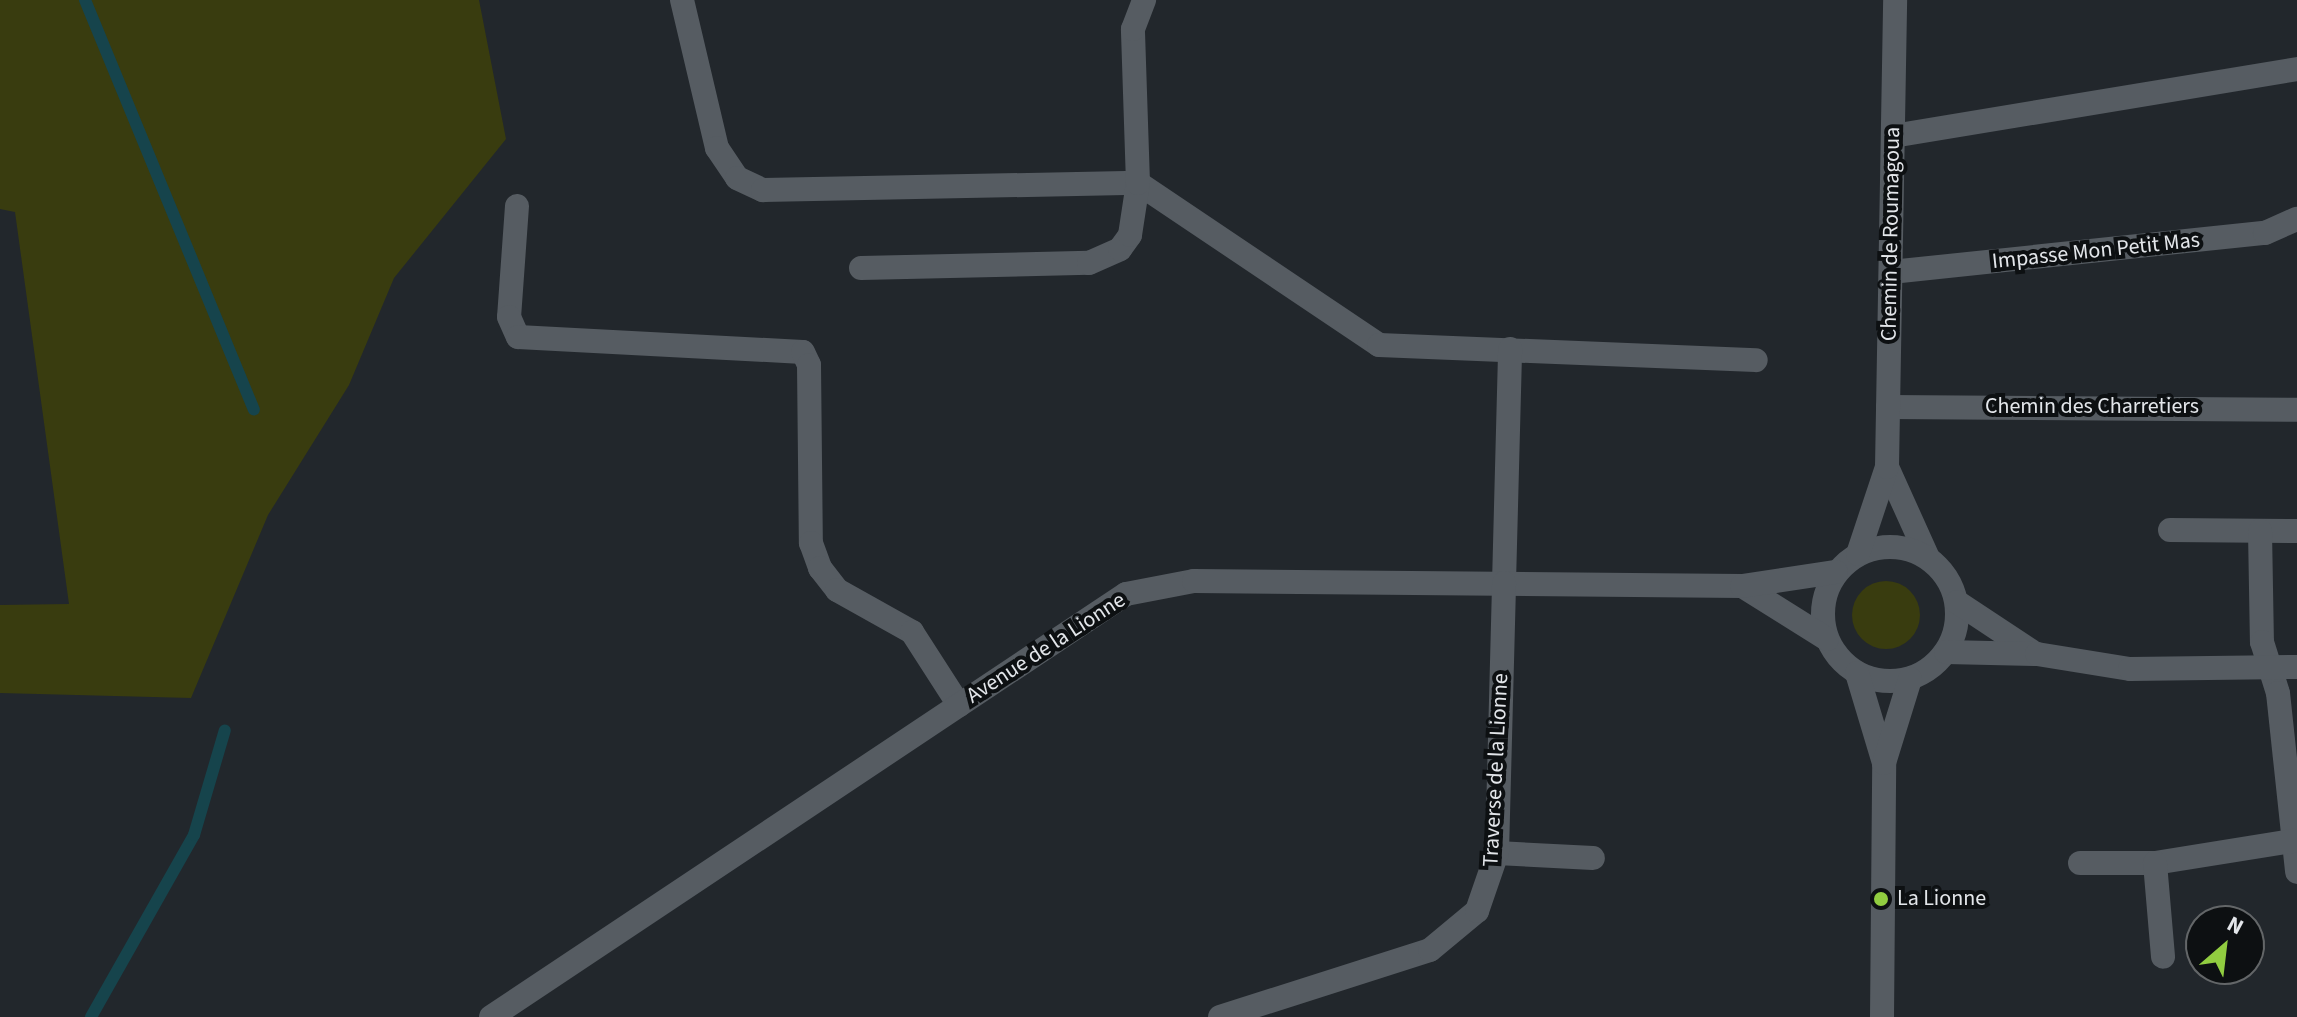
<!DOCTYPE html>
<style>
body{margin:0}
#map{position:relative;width:2297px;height:1017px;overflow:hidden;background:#22272c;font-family:"Source Sans 3",sans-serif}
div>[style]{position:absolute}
.green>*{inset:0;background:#393c0f}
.round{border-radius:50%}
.stream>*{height:12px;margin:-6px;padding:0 6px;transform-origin:6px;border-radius:6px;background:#16444c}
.lane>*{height:24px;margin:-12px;padding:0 12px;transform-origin:12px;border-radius:12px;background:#565c62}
.street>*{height:24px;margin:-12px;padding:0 12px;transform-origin:12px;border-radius:12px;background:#565c62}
.street>.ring{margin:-12px;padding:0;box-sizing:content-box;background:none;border:24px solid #565c62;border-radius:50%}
.dots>*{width:22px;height:22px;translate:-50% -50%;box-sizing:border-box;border:4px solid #0d1012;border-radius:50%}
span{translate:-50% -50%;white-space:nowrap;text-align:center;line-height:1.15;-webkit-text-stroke:8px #0d1012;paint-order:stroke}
.street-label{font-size:22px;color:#e3e6ea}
.poi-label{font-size:22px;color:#e3e6ea}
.left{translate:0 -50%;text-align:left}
.north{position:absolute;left:2185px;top:905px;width:80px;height:80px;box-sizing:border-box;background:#0d1012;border:2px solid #636668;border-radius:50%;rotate:28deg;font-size:22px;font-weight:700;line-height:32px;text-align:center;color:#e3e6ea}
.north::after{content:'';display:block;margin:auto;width:28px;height:36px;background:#91cd40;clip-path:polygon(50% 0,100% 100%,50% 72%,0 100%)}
</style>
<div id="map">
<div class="green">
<i style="clip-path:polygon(0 0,479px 0,506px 139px,394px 278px,349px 385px,268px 515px,191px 698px,0 693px,0 605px,69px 604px,15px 212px,0 209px)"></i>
<i class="round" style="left:1852px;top:581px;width:68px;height:68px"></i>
</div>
<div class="stream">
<i style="left:85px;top:0;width:443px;rotate:67.6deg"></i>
<i style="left:91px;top:1017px;width:209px;rotate:-60.5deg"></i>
<i style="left:194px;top:835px;width:109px;rotate:-73.6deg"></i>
</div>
<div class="lane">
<i style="left:682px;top:0;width:152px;rotate:76.7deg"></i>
<i style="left:717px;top:148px;width:36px;rotate:56deg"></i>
<i style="left:737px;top:178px;width:29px;rotate:25deg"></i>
<i style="left:763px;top:190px;width:375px;rotate:-1.1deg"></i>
<i style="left:1138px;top:183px;width:290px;rotate:33.9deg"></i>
<i style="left:1379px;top:345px;width:377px;rotate:2.3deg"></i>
<i style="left:1893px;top:136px;width:410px;rotate:-9.4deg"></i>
<i style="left:861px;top:268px;width:228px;rotate:-1.3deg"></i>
<i style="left:1089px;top:263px;width:34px;rotate:-24deg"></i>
<i style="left:1120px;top:249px;width:17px;rotate:-54deg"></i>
<i style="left:1130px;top:235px;width:53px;rotate:-81.3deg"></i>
<i style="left:1138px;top:183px;width:154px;rotate:-91.9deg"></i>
<i style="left:1133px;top:29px;width:31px;rotate:-69deg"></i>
<i style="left:1888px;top:407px;width:409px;rotate:0.4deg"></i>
<i style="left:1504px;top:583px;width:234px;rotate:-88.5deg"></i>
<i style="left:1497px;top:853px;width:96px;rotate:3deg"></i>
</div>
<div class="street">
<i style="left:517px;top:206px;width:111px;rotate:94.1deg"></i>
<i style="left:509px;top:317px;width:22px;rotate:66deg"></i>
<i style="left:518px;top:337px;width:285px;rotate:3deg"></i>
<i style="left:803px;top:352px;width:14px;rotate:65deg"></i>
<i style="left:809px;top:365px;width:178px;rotate:89.4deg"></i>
<i style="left:811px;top:543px;width:27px;rotate:70deg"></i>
<i style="left:820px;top:568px;width:28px;rotate:52deg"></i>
<i style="left:837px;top:590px;width:86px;rotate:29.2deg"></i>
<i style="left:912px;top:632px;width:87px;rotate:57.2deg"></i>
<i style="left:1891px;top:272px;width:376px;rotate:-6deg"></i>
<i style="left:2265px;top:233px;width:35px;rotate:-24deg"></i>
<i style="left:1887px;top:467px;width:100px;rotate:65.7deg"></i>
<i style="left:2170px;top:530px;width:127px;rotate:0.5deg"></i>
<i style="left:2260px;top:531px;width:111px;rotate:89deg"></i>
<i style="left:2262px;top:642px;width:53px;rotate:72.6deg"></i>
<i style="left:2278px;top:693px;width:180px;rotate:83.9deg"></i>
<i class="ring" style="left:1823px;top:547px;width:110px;height:110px"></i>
<i style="left:1858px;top:554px;width:92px;rotate:-71.6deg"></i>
<i style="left:1887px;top:467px;width:467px;rotate:-89deg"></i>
<i style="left:1744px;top:587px;width:98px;rotate:32.1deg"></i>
<i style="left:1957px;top:602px;width:89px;rotate:33.5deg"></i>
<i style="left:1946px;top:652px;width:91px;rotate:1.3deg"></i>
<i style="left:2037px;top:654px;width:94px;rotate:9.2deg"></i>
<i style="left:2130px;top:669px;width:167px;rotate:-0.7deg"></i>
<i style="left:1857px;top:673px;width:94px;rotate:73.3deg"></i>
<i style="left:2080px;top:863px;width:75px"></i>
<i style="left:2155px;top:863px;width:140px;rotate:-9.1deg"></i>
<i style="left:2155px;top:863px;width:94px;rotate:85.1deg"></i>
<i style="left:491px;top:1017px;width:763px;rotate:-33.67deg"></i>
<i style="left:1126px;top:594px;width:69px;rotate:-10.8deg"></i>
<i style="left:1194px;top:581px;width:548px;rotate:0.52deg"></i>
<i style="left:1742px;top:586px;width:95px;rotate:-8.5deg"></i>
<i style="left:1220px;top:1017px;width:220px;rotate:-17.7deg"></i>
<i style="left:1430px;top:950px;width:61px;rotate:-39.7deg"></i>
<i style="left:1477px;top:911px;width:61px;rotate:-71deg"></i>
<i style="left:1497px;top:853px;width:270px;rotate:-88.5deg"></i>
<i style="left:1882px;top:1017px;width:254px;rotate:-89.5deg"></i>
<i style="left:1884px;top:763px;width:88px;rotate:-72.8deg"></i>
</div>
<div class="dots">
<i style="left:1881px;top:899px;background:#91cd40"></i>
</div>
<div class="street-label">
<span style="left:1891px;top:234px;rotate:-89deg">Chemin de Roumagoua</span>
<span style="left:2096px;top:251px;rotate:-6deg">Impasse Mon Petit Mas</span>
<span style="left:2092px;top:407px">Chemin des Charretiers</span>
<span style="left:1046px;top:648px;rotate:-33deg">Avenue de la Lionne</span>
<span style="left:1496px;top:770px;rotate:-87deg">Traverse de la Lionne</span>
</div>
<div class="poi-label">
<span class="left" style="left:1897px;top:899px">La Lionne</span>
</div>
<div class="north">N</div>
</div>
